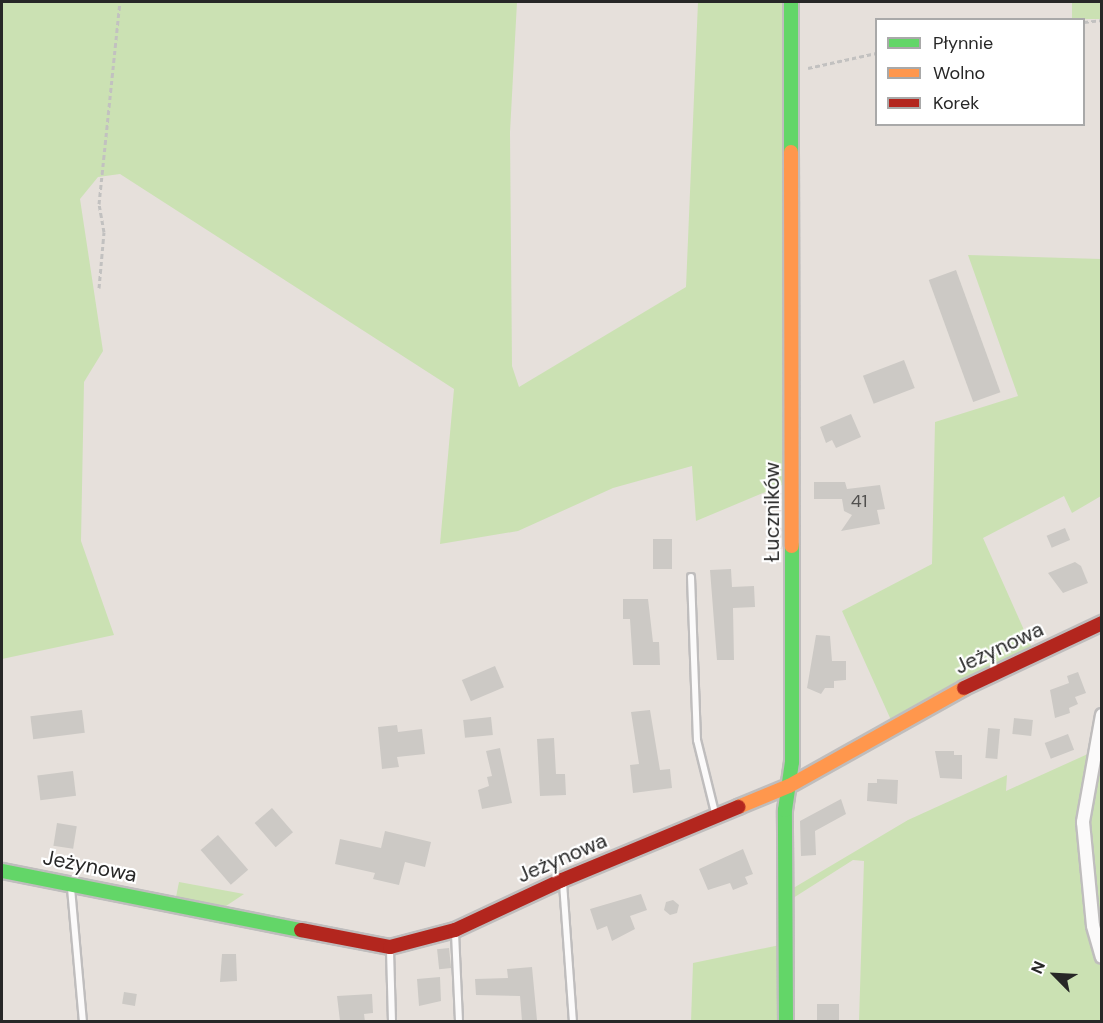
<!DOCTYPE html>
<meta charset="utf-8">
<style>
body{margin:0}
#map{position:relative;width:1103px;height:1023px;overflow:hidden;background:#e6e0db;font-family:"DM Sans",sans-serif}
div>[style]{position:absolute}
.green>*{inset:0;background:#cbe1b3;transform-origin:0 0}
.building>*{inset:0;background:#ccc9c5;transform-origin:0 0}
.path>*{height:3px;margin-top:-1.5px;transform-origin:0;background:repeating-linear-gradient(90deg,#c2c1c0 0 4.5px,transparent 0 7.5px)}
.roads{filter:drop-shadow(2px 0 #bfbdbd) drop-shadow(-2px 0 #bfbdbd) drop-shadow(0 2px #bfbdbd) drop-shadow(0 -2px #bfbdbd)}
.lane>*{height:6px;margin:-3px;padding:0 3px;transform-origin:3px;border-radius:3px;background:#fbfafa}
.street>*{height:12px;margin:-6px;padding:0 6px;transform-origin:6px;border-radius:6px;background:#fbfafa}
.fast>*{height:14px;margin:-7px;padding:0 7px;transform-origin:7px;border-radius:7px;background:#63d668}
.slow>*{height:14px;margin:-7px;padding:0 7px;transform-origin:7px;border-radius:7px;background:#ff974d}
.jam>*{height:14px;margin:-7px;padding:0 7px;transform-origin:7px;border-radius:7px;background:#b3261e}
span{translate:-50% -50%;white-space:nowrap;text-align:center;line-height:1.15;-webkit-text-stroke:4.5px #fff;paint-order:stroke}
.number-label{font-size:18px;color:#51504f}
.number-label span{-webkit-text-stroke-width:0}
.street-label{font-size:21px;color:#272727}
.frame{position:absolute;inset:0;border:3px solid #272727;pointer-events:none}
.legend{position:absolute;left:875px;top:18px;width:210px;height:108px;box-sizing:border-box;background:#fff;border:2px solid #a9a9a9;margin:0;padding:8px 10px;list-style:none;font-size:18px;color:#272727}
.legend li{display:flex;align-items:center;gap:12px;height:30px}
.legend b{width:30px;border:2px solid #a9a9a9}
.north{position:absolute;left:1025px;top:945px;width:60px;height:60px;-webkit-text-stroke:4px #fff;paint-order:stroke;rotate:294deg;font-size:16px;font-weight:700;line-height:24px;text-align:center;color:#272727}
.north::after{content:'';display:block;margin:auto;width:21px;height:27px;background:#272727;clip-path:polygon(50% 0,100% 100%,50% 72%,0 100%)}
</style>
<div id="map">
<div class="green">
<i style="clip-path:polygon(2px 2px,517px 2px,510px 132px,512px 366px,519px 387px,686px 287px,698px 2px,786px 2px,787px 483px,696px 521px,692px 466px,613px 488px,518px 531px,440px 544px,454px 389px,120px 174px,98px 177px,80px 199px,103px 351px,84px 382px,81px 541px,114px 635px,2px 659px)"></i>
<i style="left:1072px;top:2px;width:29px;height:17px"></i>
<i style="clip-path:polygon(968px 255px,1101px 259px,1101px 496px,1072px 513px,1064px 496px,983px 538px,1032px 648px,891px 720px,842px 611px,932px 564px,935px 422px,1018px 396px)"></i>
<i style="clip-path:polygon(1101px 734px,1101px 942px,1087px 822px)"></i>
<i style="clip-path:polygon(1090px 753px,1080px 821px,1095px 948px,1101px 966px,1101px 1021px,859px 1021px,864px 861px,853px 860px,790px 900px,790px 890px,908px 820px,1007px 775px,1006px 791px)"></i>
<i style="clip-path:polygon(179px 882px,244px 894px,226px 906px,176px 897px)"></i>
<i style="clip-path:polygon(780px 945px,781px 1021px,691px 1022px,693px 963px)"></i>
</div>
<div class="building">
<i style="left:956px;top:270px;width:130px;height:29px;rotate:70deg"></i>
<i style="left:904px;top:360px;width:30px;height:44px;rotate:69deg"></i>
<i style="clip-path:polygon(851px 414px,861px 437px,836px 448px,832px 440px,826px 443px,820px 427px)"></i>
<i style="clip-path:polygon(814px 482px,845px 482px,847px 489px,880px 485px,885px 509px,877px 510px,880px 524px,841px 531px,852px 515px,844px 511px,842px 499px,814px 499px)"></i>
<i style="left:1065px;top:528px;width:13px;height:20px;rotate:67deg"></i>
<i style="left:653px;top:539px;width:19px;height:30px"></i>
<i style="clip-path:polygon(1075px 562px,1081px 566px,1088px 583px,1063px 593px,1048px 573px)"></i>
<i style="clip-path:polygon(731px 569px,732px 587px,754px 586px,755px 607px,733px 608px,734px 660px,717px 660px,710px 570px)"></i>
<i style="clip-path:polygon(623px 599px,648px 599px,653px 642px,659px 642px,660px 665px,633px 665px,630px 619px,623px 619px)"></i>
<i style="clip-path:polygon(816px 635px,830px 636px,832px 661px,846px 661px,846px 680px,834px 681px,834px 688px,825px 688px,821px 694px,807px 688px)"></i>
<i style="left:495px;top:666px;width:23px;height:36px;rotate:67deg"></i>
<i style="clip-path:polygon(1078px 672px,1086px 693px,1075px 697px,1078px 704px,1069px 708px,1070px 713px,1055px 718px,1050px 690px,1069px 683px,1067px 676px)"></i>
<i style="left:82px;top:710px;width:23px;height:52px;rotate:83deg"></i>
<i style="clip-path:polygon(650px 710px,660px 770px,670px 769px,672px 788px,633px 793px,630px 765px,639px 764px,631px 712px)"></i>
<i style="left:491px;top:717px;width:18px;height:28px;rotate:84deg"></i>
<i style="left:1014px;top:718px;width:19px;height:16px;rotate:6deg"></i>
<i style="clip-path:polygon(397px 725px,398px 732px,422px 729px,425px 754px,397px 757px,399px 767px,382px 769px,378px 727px)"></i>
<i style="left:988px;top:728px;width:12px;height:30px;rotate:5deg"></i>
<i style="left:1068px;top:734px;width:17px;height:25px;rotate:69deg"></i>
<i style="clip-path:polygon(554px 738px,556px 774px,565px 774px,566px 795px,540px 796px,537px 739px)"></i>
<i style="clip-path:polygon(500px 748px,512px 803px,482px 809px,478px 790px,489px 786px,487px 777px,492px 776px,486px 751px)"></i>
<i style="clip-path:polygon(935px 751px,954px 751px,954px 755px,962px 755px,962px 779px,940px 778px)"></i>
<i style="left:73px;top:771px;width:25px;height:36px;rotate:83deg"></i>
<i style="clip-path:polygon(877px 779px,898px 780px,897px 804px,867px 801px,868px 783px,877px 783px)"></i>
<i style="clip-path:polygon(841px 799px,846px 814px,815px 831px,816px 855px,801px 856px,800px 821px)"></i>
<i style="left:272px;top:808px;width:32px;height:23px;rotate:49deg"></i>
<i style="left:57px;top:823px;width:20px;height:23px;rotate:9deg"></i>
<i style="clip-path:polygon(385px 831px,431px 842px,425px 867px,405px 862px,399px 885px,373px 879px,375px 873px,335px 864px,340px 839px,381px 848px)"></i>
<i style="left:218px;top:835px;width:46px;height:23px;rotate:49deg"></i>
<i style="clip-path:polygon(743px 849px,753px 874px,745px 877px,748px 884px,733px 890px,730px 883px,708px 890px,699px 869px)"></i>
<i style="clip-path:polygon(641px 894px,647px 910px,630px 916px,635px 929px,612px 941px,607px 926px,597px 930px,590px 909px)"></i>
<i style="clip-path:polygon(673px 900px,679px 905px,677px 913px,670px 915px,664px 910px,666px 902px)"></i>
<i style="left:449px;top:948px;width:20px;height:12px;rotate:84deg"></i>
<i style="clip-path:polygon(222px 954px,236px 954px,237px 981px,220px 982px)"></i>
<i style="clip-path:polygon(532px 967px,537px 1020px,522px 1021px,520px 996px,476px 995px,475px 979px,508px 978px,507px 969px)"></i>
<i style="clip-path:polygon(440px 977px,441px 1001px,419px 1006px,417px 979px)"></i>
<i style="left:124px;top:992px;width:13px;height:12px;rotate:9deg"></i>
<i style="clip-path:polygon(372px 994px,373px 1013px,364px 1014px,365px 1022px,340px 1021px,337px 996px)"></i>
<i style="left:839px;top:1004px;width:16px;height:22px;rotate:90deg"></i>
</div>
<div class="path">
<i style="left:1084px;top:22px;width:18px;rotate:-6deg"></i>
<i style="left:808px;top:68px;width:70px;rotate:-12.4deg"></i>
<i style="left:99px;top:288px;width:56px;rotate:-84.9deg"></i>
<i style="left:104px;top:232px;width:28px;rotate:-100deg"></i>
<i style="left:99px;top:204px;width:203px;rotate:-84.1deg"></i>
</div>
<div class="roads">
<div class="lane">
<i style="left:691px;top:577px;width:163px;rotate:87.9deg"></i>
<i style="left:697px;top:740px;width:75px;rotate:76.1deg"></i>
<i style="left:563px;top:883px;width:139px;rotate:85.9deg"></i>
<i style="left:71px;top:888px;width:135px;rotate:84.9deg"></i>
<i style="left:455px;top:933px;width:89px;rotate:87.4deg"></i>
<i style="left:390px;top:950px;width:72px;rotate:88.4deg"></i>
</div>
<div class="street">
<i style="left:1102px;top:715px;width:109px;rotate:100.1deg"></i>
<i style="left:1083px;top:822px;width:104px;rotate:84.5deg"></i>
<i style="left:1093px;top:926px;width:32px;rotate:74deg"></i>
</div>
<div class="fast">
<i style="left:791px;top:2px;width:150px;rotate:90deg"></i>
<i style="left:2px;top:871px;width:305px;rotate:11.2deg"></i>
<i style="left:786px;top:1022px;width:212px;rotate:-90.3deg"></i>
<i style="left:785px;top:810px;width:49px;rotate:-81.7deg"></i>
<i style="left:792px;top:762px;width:216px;rotate:-90deg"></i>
</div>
<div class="slow">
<i style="left:791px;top:152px;width:394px;rotate:89.9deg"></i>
<i style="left:738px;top:807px;width:55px;rotate:-22.4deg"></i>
<i style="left:789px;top:786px;width:201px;rotate:-29.2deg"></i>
</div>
<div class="jam">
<i style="left:964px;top:688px;width:153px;rotate:-25.2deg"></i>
<i style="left:301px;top:930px;width:91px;rotate:10.8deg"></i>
<i style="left:390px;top:947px;width:67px;rotate:-14.7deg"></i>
<i style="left:455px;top:930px;width:118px;rotate:-25deg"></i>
<i style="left:562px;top:880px;width:191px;rotate:-22.5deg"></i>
</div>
</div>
<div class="number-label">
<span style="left:859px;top:501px">41</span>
</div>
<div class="street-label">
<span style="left:772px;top:512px;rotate:-90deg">Łuczników</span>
<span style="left:999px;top:648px;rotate:-25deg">Jeżynowa</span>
<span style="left:562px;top:858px;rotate:-23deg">Jeżynowa</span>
<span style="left:90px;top:866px;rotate:11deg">Jeżynowa</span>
</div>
<div class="frame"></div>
<ul class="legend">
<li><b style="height:8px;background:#63d668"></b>Płynnie</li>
<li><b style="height:8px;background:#ff974d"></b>Wolno</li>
<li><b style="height:8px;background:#b3261e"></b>Korek</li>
</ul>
<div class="north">N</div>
</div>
